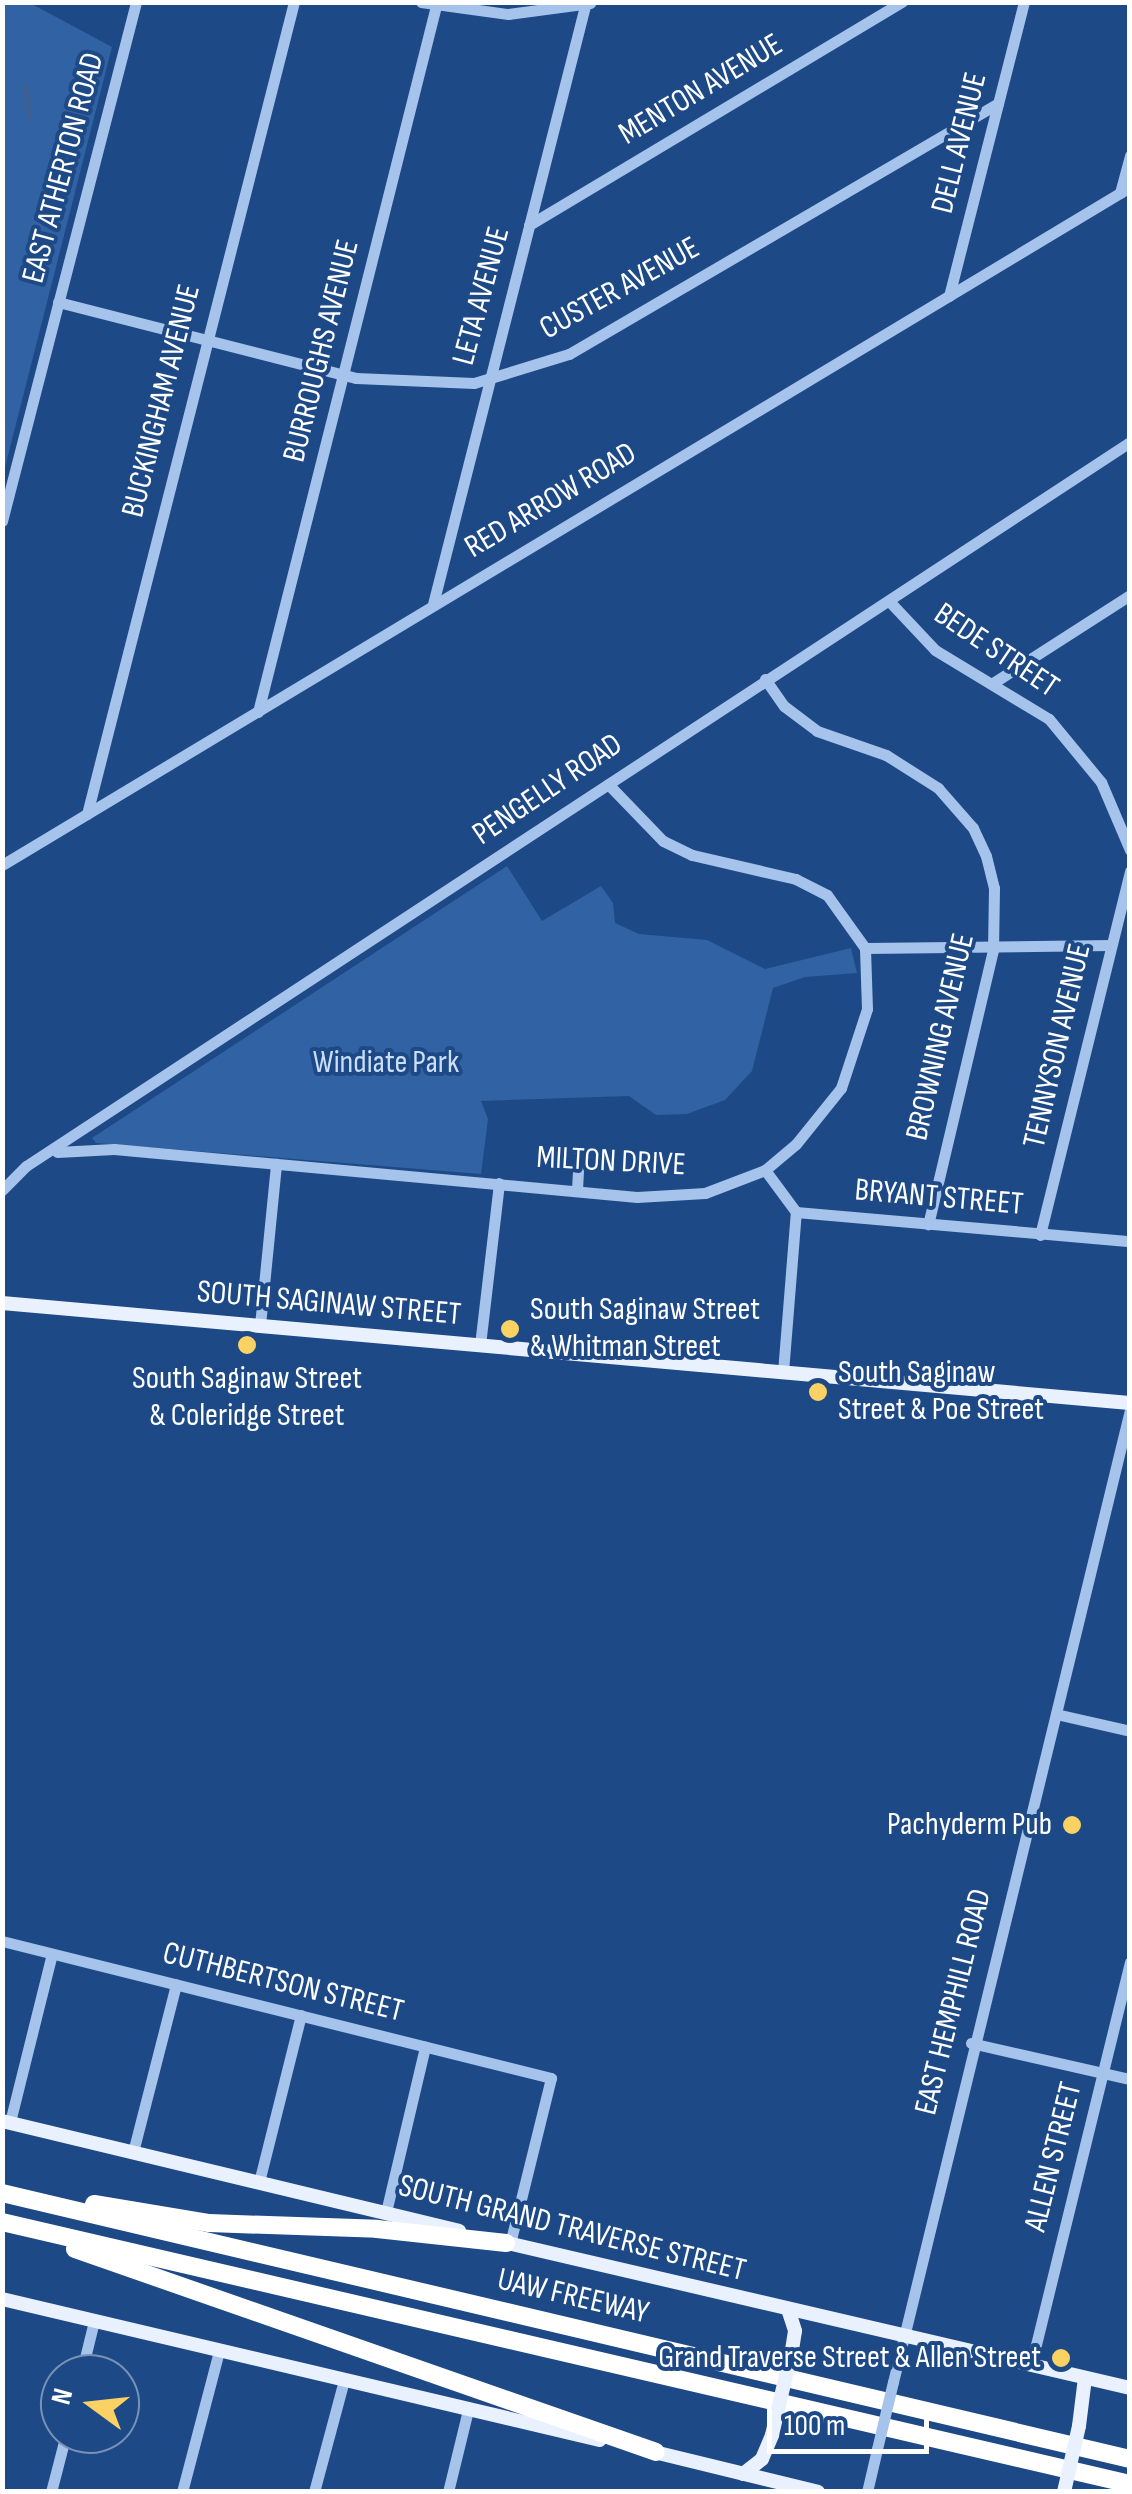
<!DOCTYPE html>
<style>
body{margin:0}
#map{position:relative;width:1132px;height:2494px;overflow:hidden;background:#1d4986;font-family:"Sofia Sans Condensed",sans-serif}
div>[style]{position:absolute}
.green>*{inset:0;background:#3162a3}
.stream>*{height:4px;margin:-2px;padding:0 2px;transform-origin:2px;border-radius:2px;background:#405f8c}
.minor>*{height:11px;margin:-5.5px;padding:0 5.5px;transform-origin:5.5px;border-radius:5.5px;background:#a5c3eb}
.major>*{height:14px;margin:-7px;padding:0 7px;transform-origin:7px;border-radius:7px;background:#eaf1fe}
.highway>*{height:18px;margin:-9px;padding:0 9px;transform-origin:9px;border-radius:9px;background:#fff}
.minor-bridge>*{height:11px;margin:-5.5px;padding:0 5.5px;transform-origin:5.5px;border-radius:5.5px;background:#a5c3eb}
.major-bridge>*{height:14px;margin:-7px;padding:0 7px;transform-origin:7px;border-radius:7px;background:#eaf1fe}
.dots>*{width:28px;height:28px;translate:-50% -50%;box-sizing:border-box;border:5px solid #1d4986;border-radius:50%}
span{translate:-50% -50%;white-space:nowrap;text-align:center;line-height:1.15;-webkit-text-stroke:8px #1d4986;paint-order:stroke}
.street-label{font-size:32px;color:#fff}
.park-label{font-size:32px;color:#cadef8}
.poi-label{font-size:32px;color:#fff}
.left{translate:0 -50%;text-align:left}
.right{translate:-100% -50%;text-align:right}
.frame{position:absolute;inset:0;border:5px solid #fff;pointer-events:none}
.north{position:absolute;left:40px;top:2354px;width:100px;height:100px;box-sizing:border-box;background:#1d4986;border:2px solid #7792b6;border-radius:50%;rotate:285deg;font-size:28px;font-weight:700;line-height:40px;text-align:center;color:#fff}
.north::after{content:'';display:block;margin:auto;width:35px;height:45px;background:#fad264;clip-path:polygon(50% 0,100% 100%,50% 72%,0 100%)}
.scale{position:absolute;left:767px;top:2409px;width:162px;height:45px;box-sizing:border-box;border:5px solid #fff;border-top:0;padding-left:12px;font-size:30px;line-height:35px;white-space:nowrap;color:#fff;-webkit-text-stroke:8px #1d4986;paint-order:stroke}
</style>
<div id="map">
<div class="green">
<i style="clip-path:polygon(3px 2px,30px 3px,112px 47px,3px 475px)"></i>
<i style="clip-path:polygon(507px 866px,542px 921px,601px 886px,613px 903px,615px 923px,639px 934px,707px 940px,765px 969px,851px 948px,857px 973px,805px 977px,773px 988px,752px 1071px,725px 1100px,687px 1114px,656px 1115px,629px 1096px,481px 1101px,488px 1119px,481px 1174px,96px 1143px,92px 1138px)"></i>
</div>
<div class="stream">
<i style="left:25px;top:86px;width:32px;rotate:81deg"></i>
</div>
<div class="minor">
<i style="left:421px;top:2px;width:88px;rotate:7.9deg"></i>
<i style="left:508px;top:14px;width:83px;rotate:-7.6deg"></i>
<i style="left:1120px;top:193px;width:39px;rotate:-75deg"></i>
<i style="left:529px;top:225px;width:435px;rotate:-30.9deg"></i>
<i style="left:949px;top:296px;width:303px;rotate:-75.7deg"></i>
<i style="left:58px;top:302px;width:308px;rotate:14.3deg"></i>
<i style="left:356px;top:378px;width:118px;rotate:2.4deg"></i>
<i style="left:474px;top:383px;width:99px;rotate:-17deg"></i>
<i style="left:569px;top:354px;width:497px;rotate:-30.3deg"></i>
<i style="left:2px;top:521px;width:536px;rotate:-75.52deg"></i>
<i style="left:889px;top:601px;width:67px;rotate:46.8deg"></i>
<i style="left:935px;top:650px;width:133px;rotate:31.2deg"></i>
<i style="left:1049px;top:719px;width:82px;rotate:50.5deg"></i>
<i style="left:1101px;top:782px;width:74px;rotate:66.9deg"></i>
<i style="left:433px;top:604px;width:621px;rotate:-75.74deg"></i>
<i style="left:765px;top:679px;width:33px;rotate:55deg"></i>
<i style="left:784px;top:706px;width:41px;rotate:37.1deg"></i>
<i style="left:817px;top:731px;width:73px;rotate:19.2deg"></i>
<i style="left:886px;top:755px;width:62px;rotate:32.4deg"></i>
<i style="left:938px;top:788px;width:53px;rotate:48.8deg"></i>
<i style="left:973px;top:828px;width:31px;rotate:65deg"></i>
<i style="left:986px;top:856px;width:33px;rotate:76deg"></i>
<i style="left:994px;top:888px;width:62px;rotate:90.9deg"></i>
<i style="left:993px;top:950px;width:282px;rotate:103.3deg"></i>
<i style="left:993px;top:683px;width:163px;rotate:-32.7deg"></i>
<i style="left:258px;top:712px;width:732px;rotate:-75.85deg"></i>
<i style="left:87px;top:814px;width:838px;rotate:-75.7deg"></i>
<i style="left:2px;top:865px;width:1316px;rotate:-31.01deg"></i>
<i style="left:865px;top:948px;width:246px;rotate:-0.7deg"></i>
<i style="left:57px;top:1152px;width:57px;rotate:-3deg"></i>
<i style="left:114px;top:1149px;width:525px;rotate:5.24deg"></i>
<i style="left:637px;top:1197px;width:68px;rotate:-3.4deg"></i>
<i style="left:705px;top:1193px;width:64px;rotate:-21deg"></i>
<i style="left:765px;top:1170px;width:40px;rotate:-40deg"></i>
<i style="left:796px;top:1144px;width:72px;rotate:-51.2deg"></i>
<i style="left:841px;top:1088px;width:83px;rotate:-71.8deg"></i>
<i style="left:867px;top:1009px;width:61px;rotate:-91.9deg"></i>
<i style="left:865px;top:948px;width:65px;rotate:-125.6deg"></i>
<i style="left:827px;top:895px;width:35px;rotate:-153deg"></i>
<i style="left:796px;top:879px;width:107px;rotate:-167deg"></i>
<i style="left:692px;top:855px;width:32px;rotate:-154deg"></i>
<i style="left:663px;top:841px;width:79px;rotate:-134deg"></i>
<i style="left:765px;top:1170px;width:52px;rotate:53.6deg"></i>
<i style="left:796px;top:1212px;width:335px;rotate:5deg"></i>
<i style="left:2px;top:1190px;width:34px;rotate:-45deg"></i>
<i style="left:26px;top:1166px;width:1320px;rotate:-33.26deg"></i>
<i style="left:577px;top:1190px;width:38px;rotate:-87deg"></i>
<i style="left:1040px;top:1235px;width:375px;rotate:-76.1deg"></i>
<i style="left:260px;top:1325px;width:162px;rotate:-84.3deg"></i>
<i style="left:480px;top:1345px;width:163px;rotate:-83.3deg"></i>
<i style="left:783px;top:1372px;width:161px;rotate:-85.4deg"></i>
<i style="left:1056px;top:1714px;width:76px;rotate:12.9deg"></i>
<i style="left:2px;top:1941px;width:566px;rotate:14.01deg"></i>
<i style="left:551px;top:2078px;width:171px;rotate:103.9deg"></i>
<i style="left:971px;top:2043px;width:163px;rotate:12.8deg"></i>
<i style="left:10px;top:2122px;width:173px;rotate:-76deg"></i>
<i style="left:133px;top:2152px;width:173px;rotate:-75.6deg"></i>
<i style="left:259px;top:2182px;width:172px;rotate:-75.9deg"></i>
<i style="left:386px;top:2212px;width:170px;rotate:-76.7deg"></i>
<i style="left:1031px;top:2365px;width:415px;rotate:-76.2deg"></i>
<i style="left:81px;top:2374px;width:55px;rotate:-76.2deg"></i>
<i style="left:893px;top:2382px;width:1000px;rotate:-76.3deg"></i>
<i style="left:51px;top:2492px;width:60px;rotate:-75.5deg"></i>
<i style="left:182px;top:2492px;width:146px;rotate:-75.3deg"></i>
<i style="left:314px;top:2492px;width:116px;rotate:-75deg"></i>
<i style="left:448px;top:2492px;width:84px;rotate:-76.3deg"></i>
<i style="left:867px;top:2492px;width:44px;rotate:-76.9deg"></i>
</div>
<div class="major">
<i style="left:2px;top:1303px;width:1132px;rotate:5.07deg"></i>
<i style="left:2px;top:2121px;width:470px;rotate:13.5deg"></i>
<i style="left:499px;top:2241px;width:648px;rotate:13.11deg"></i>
<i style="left:2px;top:2299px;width:614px;rotate:13.27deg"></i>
<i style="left:788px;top:2309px;width:23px;rotate:72deg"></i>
<i style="left:795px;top:2331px;width:19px;rotate:99deg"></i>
<i style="left:1079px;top:2426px;width:48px;rotate:-82.9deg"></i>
<i style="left:646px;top:2450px;width:177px;rotate:13.7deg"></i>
<i style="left:743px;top:2474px;width:24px;rotate:-38deg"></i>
<i style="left:762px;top:2459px;width:26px;rotate:-67deg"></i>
</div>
<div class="highway">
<i style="left:2px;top:2193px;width:1159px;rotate:13.27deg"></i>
<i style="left:94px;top:2204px;width:117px;rotate:9.4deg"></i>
<i style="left:209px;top:2223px;width:168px;rotate:2deg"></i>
<i style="left:377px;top:2229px;width:130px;rotate:6.2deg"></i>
<i style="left:2px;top:2222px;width:1158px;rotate:13.08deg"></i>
<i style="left:75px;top:2249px;width:615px;rotate:19.26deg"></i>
</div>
<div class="minor-bridge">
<i style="left:877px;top:2449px;width:69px;rotate:-76.6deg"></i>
</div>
<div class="major-bridge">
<i style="left:772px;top:2435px;width:87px;rotate:-76.8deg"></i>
<i style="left:1064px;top:2492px;width:68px;rotate:-77.2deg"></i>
</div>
<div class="dots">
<i style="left:510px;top:1329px;background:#fad264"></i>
<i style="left:247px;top:1345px;background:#fad264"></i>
<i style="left:818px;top:1392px;background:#fad264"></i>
<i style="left:1072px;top:1825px;background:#fad264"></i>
<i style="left:1061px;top:2358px;background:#fad264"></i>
</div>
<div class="street-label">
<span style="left:701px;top:90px;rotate:-31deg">MENTON AVENUE</span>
<span style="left:960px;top:143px;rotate:-76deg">DELL AVENUE</span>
<span style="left:64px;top:168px;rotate:-75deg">EAST ATHERTON ROAD</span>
<span style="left:620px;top:289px;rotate:-29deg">CUSTER AVENUE</span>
<span style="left:482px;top:296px;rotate:-75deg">LETA AVENUE</span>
<span style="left:322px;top:351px;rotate:-76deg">BURROUGHS AVENUE</span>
<span style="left:162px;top:401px;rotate:-76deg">BUCKINGHAM AVENUE</span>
<span style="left:551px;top:501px;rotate:-31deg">RED ARROW ROAD</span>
<span style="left:996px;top:651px;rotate:34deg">BEDE STREET</span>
<span style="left:548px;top:790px;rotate:-34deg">PENGELLY ROAD</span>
<span style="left:941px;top:1037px;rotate:-77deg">BROWNING AVENUE</span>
<span style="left:1058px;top:1046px;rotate:-77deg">TENNYSON AVENUE</span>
<span style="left:611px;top:1162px;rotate:3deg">MILTON DRIVE</span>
<span style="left:939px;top:1198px;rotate:5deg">BRYANT STREET</span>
<span style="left:329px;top:1304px;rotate:5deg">SOUTH SAGINAW STREET</span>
<span style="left:283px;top:1983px;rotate:14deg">CUTHBERTSON STREET</span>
<span style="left:954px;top:2002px;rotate:-76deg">EAST HEMPHILL ROAD</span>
<span style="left:1054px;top:2157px;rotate:-76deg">ALLEN STREET</span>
<span style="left:572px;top:2229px;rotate:14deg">SOUTH GRAND TRAVERSE STREET</span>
<span style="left:573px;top:2297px;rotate:13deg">UAW FREEWAY</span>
</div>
<div class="park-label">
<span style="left:386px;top:1063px">Windiate Park</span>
</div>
<div class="poi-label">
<span class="left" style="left:530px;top:1329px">South Saginaw Street<br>&amp; Whitman Street</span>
<span class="left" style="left:838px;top:1392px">South Saginaw<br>Street &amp; Poe Street</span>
<span style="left:247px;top:1398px">South Saginaw Street<br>&amp; Coleridge Street</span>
<span class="right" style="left:1052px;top:1825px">Pachyderm Pub</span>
<span class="right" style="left:1041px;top:2358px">Grand Traverse Street &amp; Allen Street</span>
</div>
<div class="frame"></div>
<div class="north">N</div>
<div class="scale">100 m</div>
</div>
